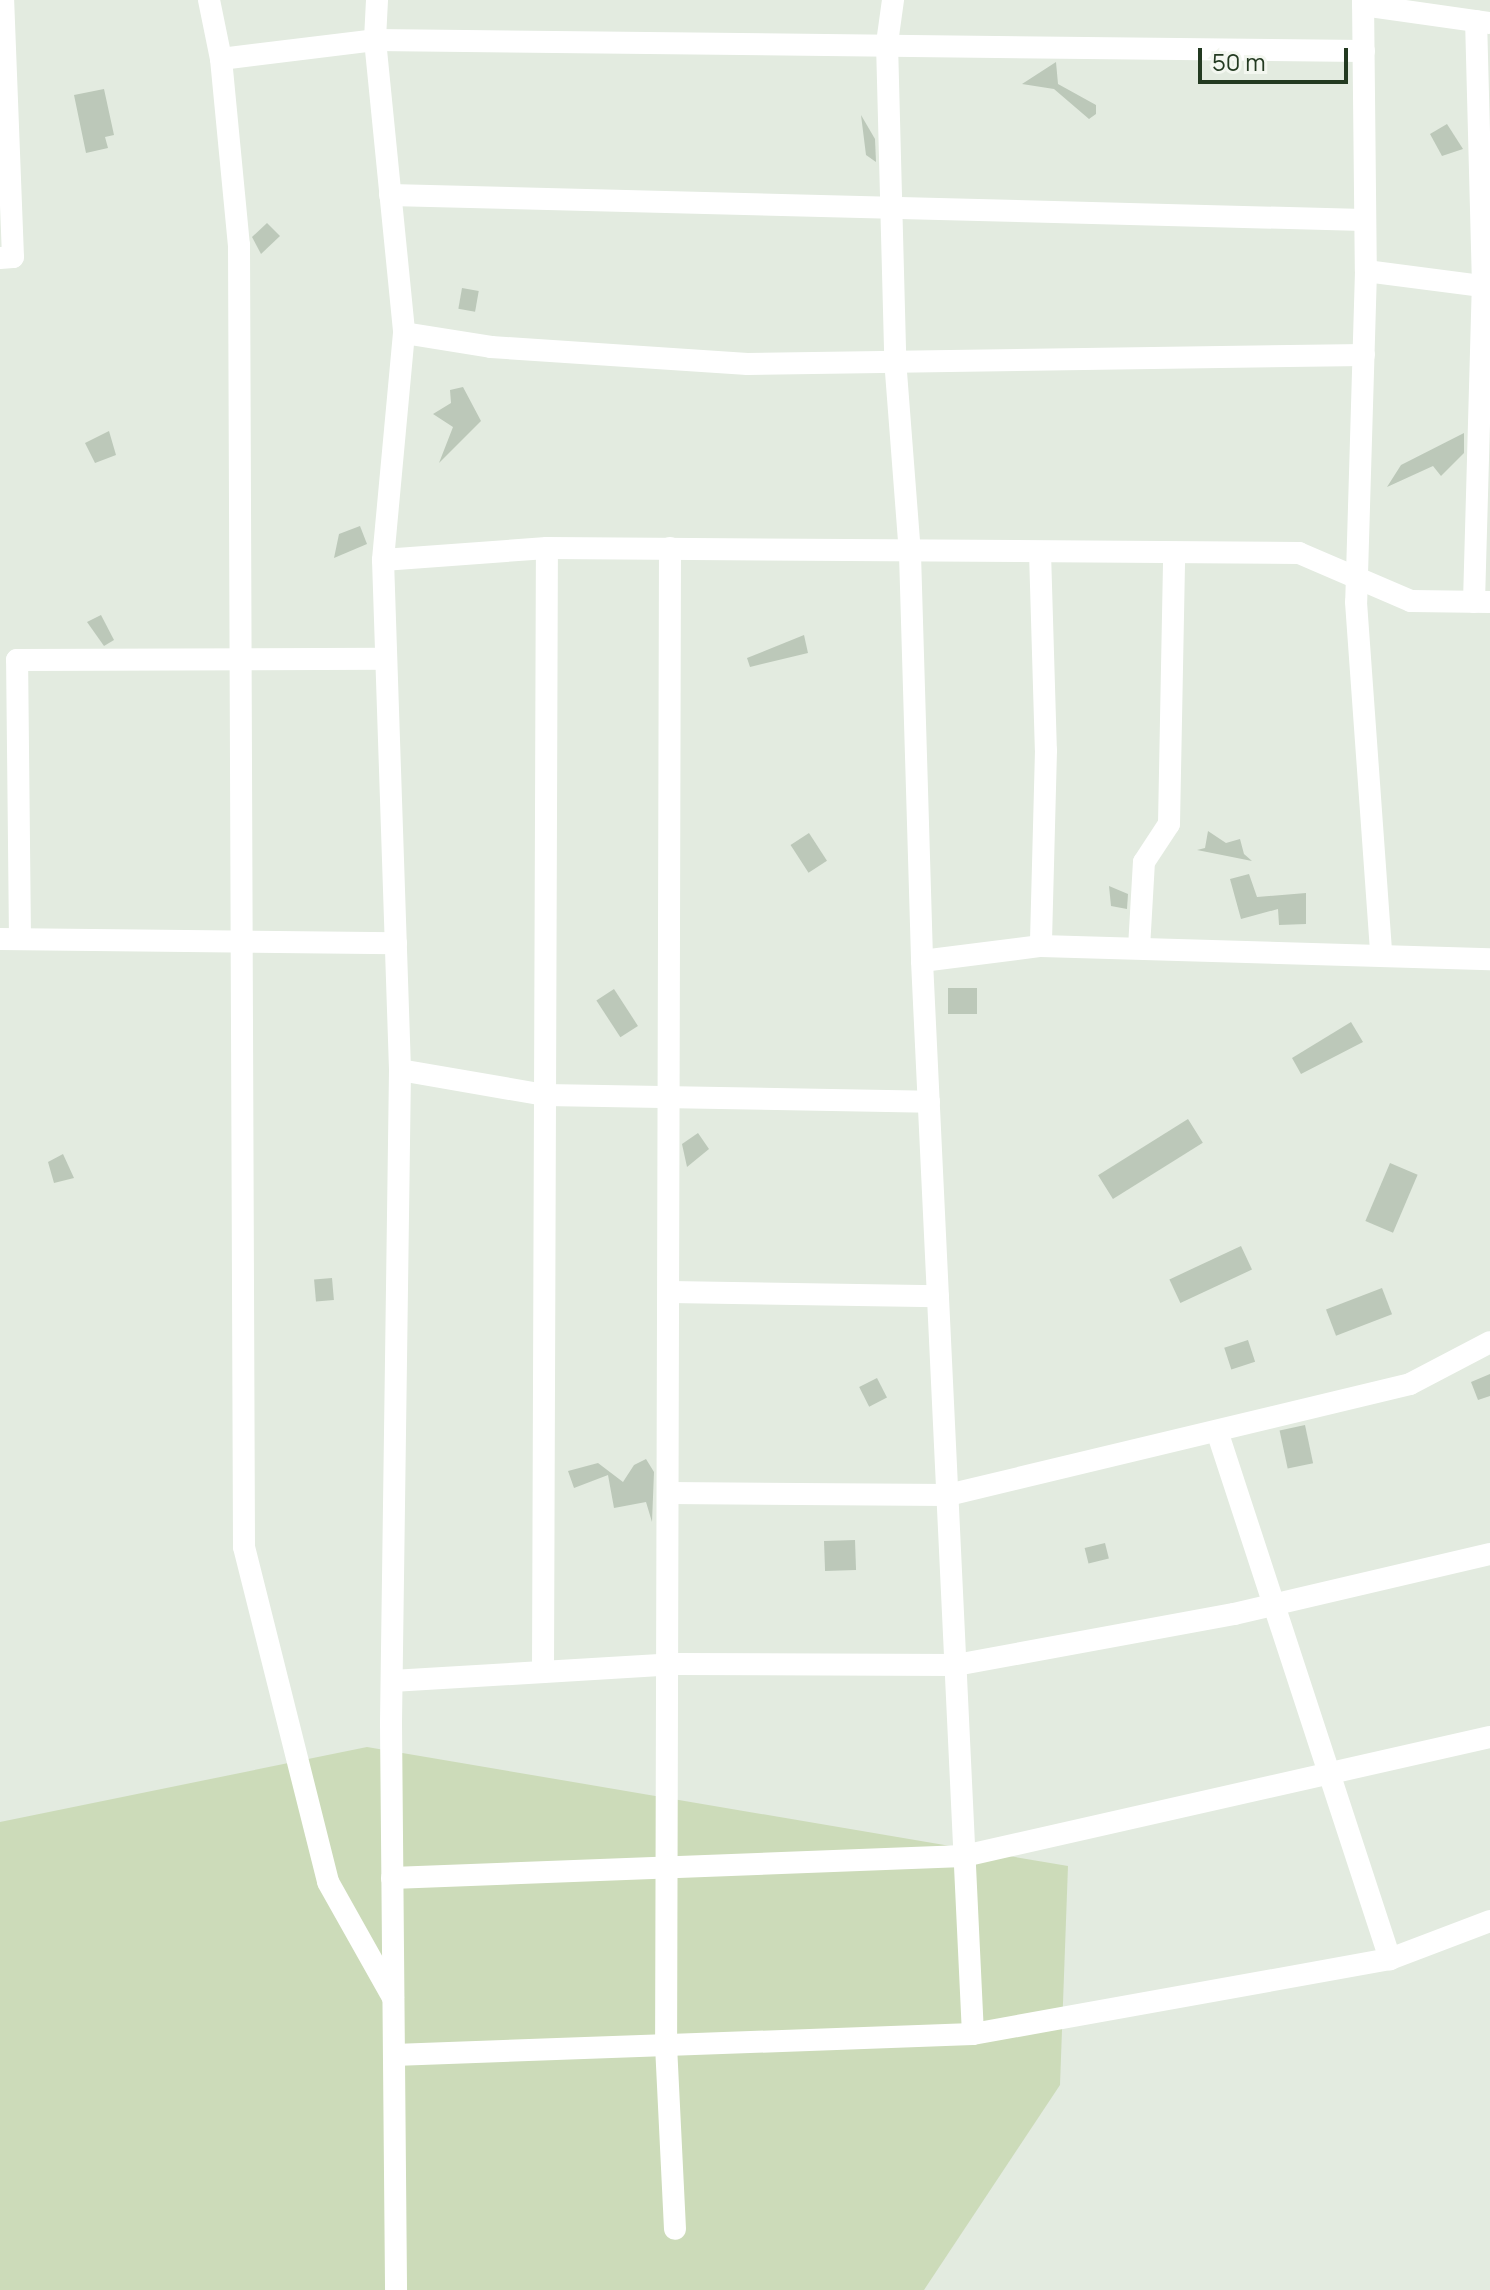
<!DOCTYPE html>
<style>
body{margin:0}
#map{position:relative;width:1490px;height:2290px;overflow:hidden;background:#e3ebe0;font-family:Manrope,sans-serif}
div>[style]{position:absolute}
.green>*{inset:0;background:#ccdbb9}
.building>*{inset:0;background:#bcc8b9;transform-origin:0 0}
.minor>*{height:22px;margin:-11px;padding:0 11px;transform-origin:11px;border-radius:11px;background:#fff}
span{translate:-50% -50%;white-space:nowrap;text-align:center;line-height:1.15;-webkit-text-stroke:7px #f3f7f0;paint-order:stroke}
.scale{position:absolute;left:1198px;top:48px;width:150px;height:36px;box-sizing:border-box;border:4px solid #233a21;border-top:0;padding-left:10px;font-size:24px;line-height:28px;white-space:nowrap;color:#233a21;-webkit-text-stroke:6px #f3f7f0;paint-order:stroke}
</style>
<div id="map">
<div class="green">
<i style="clip-path:polygon(367px 1747px,1068px 1866px,1060px 2085px,924px 2290px,0 2290px,0 1822px)"></i>
</div>
<div class="building">
<i style="clip-path:polygon(1056px 62px,1058px 84px,1096px 105px,1096px 114px,1089px 119px,1054px 89px,1022px 84px)"></i>
<i style="clip-path:polygon(104px 89px,114px 135px,105px 137px,108px 148px,86px 153px,74px 95px)"></i>
<i style="clip-path:polygon(861px 115px,875px 139px,876px 162px,866px 155px)"></i>
<i style="clip-path:polygon(1447px 124px,1463px 149px,1442px 156px,1430px 134px)"></i>
<i style="clip-path:polygon(267px 223px,280px 236px,261px 254px,252px 237px)"></i>
<i style="left:462px;top:288px;width:17px;height:21px;rotate:10deg"></i>
<i style="clip-path:polygon(463px 387px,481px 421px,439px 463px,453px 427px,433px 414px,451px 403px,450px 390px)"></i>
<i style="clip-path:polygon(109px 431px,116px 455px,95px 463px,85px 443px)"></i>
<i style="clip-path:polygon(1464px 433px,1464px 453px,1441px 476px,1433px 466px,1387px 487px,1401px 465px)"></i>
<i style="clip-path:polygon(360px 526px,367px 544px,334px 558px,339px 534px)"></i>
<i style="clip-path:polygon(101px 615px,114px 640px,104px 646px,87px 622px)"></i>
<i style="clip-path:polygon(804px 635px,808px 653px,750px 667px,747px 658px)"></i>
<i style="clip-path:polygon(1208px 831px,1226px 843px,1240px 839px,1244px 854px,1252px 861px,1197px 850px,1205px 848px)"></i>
<i style="left:809px;top:833px;width:33px;height:22px;rotate:57deg"></i>
<i style="clip-path:polygon(1249px 874px,1257px 897px,1306px 893px,1306px 924px,1279px 925px,1278px 909px,1241px 919px,1230px 879px)"></i>
<i style="clip-path:polygon(1109px 886px,1128px 894px,1127px 909px,1111px 906px)"></i>
<i style="left:948px;top:988px;width:29px;height:26px"></i>
<i style="left:614px;top:989px;width:44px;height:21px;rotate:57deg"></i>
<i style="clip-path:polygon(1351px 1022px,1363px 1042px,1301px 1074px,1292px 1058px)"></i>
<i style="left:1188px;top:1119px;width:28px;height:106px;rotate:58deg"></i>
<i style="clip-path:polygon(698px 1133px,709px 1149px,687px 1167px,682px 1144px)"></i>
<i style="clip-path:polygon(63px 1154px,74px 1178px,54px 1183px,48px 1162px)"></i>
<i style="left:1390px;top:1163px;width:30px;height:63px;rotate:23deg"></i>
<i style="left:1241px;top:1246px;width:26px;height:79px;rotate:65deg"></i>
<i style="left:332px;top:1278px;width:22px;height:18px;rotate:85deg"></i>
<i style="left:1382px;top:1288px;width:28px;height:60px;rotate:69deg"></i>
<i style="left:1248px;top:1340px;width:23px;height:25px;rotate:72deg"></i>
<i style="clip-path:polygon(1490px 1374px,1490px 1396px,1478px 1400px,1471px 1382px)"></i>
<i style="left:877px;top:1378px;width:22px;height:20px;rotate:63deg"></i>
<i style="left:1305px;top:1425px;width:39px;height:26px;rotate:78deg"></i>
<i style="clip-path:polygon(646px 1459px,654px 1472px,652px 1522px,646px 1502px,614px 1508px,608px 1475px,574px 1488px,568px 1471px,598px 1463px,623px 1482px,634px 1465px)"></i>
<i style="left:855px;top:1540px;width:30px;height:31px;rotate:88deg"></i>
<i style="left:1105px;top:1543px;width:16px;height:21px;rotate:76deg"></i>
</div>
<div class="minor">
<i style="left:209px;top:0;width:60px;rotate:78.5deg"></i>
<i style="left:221px;top:59px;width:187px;rotate:84.5deg"></i>
<i style="left:239px;top:245px;width:1302px;rotate:89.78deg"></i>
<i style="left:244px;top:1547px;width:345px;rotate:75.9deg"></i>
<i style="left:328px;top:1882px;width:133px;rotate:60.7deg"></i>
<i style="left:377px;top:0;width:40px;rotate:92.9deg"></i>
<i style="left:375px;top:40px;width:294px;rotate:84.3deg"></i>
<i style="left:404px;top:333px;width:228px;rotate:95.3deg"></i>
<i style="left:383px;top:560px;width:510px;rotate:88.09deg"></i>
<i style="left:400px;top:1070px;width:654px;rotate:90.79deg"></i>
<i style="left:391px;top:1724px;width:566px;rotate:89.49deg"></i>
<i style="left:893px;top:0;width:43px;rotate:97.9deg"></i>
<i style="left:887px;top:43px;width:316px;rotate:88.5deg"></i>
<i style="left:895px;top:359px;width:196px;rotate:85.6deg"></i>
<i style="left:910px;top:554px;width:407px;rotate:88.3deg"></i>
<i style="left:922px;top:961px;width:1074px;rotate:87.28deg"></i>
<i style="left:1363px;top:0;width:271px;rotate:89.4deg"></i>
<i style="left:1366px;top:271px;width:331px;rotate:91.7deg"></i>
<i style="left:1356px;top:602px;width:352px;rotate:85.9deg"></i>
<i style="left:1363px;top:5px;width:127px;rotate:8.1deg"></i>
<i style="left:221px;top:59px;width:155px;rotate:-7deg"></i>
<i style="left:375px;top:40px;width:989px;rotate:0.64deg"></i>
<i style="left:390px;top:195px;width:974px;rotate:1.47deg"></i>
<i style="left:0;top:258px;width:13px;rotate:-4deg"></i>
<i style="left:13px;top:257px;width:257px;rotate:-92.2deg"></i>
<i style="left:1366px;top:271px;width:125px;rotate:7.4deg"></i>
<i style="left:404px;top:333px;width:88px;rotate:9.1deg"></i>
<i style="left:491px;top:347px;width:257px;rotate:3.8deg"></i>
<i style="left:747px;top:364px;width:617px;rotate:-0.84deg"></i>
<i style="left:670px;top:548px;width:1497px;rotate:90.15deg"></i>
<i style="left:666px;top:2045px;width:184px;rotate:87.2deg"></i>
<i style="left:1040px;top:552px;width:198px;rotate:88.3deg"></i>
<i style="left:1046px;top:750px;width:196px;rotate:91.5deg"></i>
<i style="left:383px;top:560px;width:164px;rotate:-4.2deg"></i>
<i style="left:547px;top:548px;width:752px;rotate:0.38deg"></i>
<i style="left:1299px;top:553px;width:122px;rotate:23.2deg"></i>
<i style="left:1411px;top:601px;width:79px;rotate:0.7deg"></i>
<i style="left:1474px;top:602px;width:316px;rotate:-88.4deg"></i>
<i style="left:1483px;top:286px;width:265px;rotate:-91.5deg"></i>
<i style="left:0;top:939px;width:396px;rotate:0.6deg"></i>
<i style="left:20px;top:939px;width:279px;rotate:-90.6deg"></i>
<i style="left:17px;top:660px;width:369px;rotate:-0.2deg"></i>
<i style="left:1139px;top:948px;width:86px;rotate:-86.7deg"></i>
<i style="left:1144px;top:862px;width:45px;rotate:-56.7deg"></i>
<i style="left:1169px;top:824px;width:271px;rotate:-88.9deg"></i>
<i style="left:922px;top:961px;width:120px;rotate:-7.2deg"></i>
<i style="left:1041px;top:946px;width:449px;rotate:1.7deg"></i>
<i style="left:400px;top:1070px;width:147px;rotate:9.8deg"></i>
<i style="left:545px;top:1095px;width:384px;rotate:1deg"></i>
<i style="left:670px;top:1292px;width:268px;rotate:0.9deg"></i>
<i style="left:1217px;top:1431px;width:556px;rotate:71.86deg"></i>
<i style="left:669px;top:1493px;width:279px;rotate:0.4deg"></i>
<i style="left:948px;top:1495px;width:475px;rotate:-13.5deg"></i>
<i style="left:1410px;top:1384px;width:90px;rotate:-27.7deg"></i>
<i style="left:543px;top:1672px;width:1124px;rotate:-89.8deg"></i>
<i style="left:392px;top:1681px;width:285px;rotate:-3.4deg"></i>
<i style="left:676px;top:1664px;width:280px;rotate:0.2deg"></i>
<i style="left:956px;top:1665px;width:283px;rotate:-10.4deg"></i>
<i style="left:1234px;top:1614px;width:263px;rotate:-13.2deg"></i>
<i style="left:392px;top:1878px;width:572px;rotate:-2.2deg"></i>
<i style="left:964px;top:1856px;width:539px;rotate:-12.75deg"></i>
<i style="left:394px;top:2055px;width:579px;rotate:-2.08deg"></i>
<i style="left:973px;top:2034px;width:424px;rotate:-10.2deg"></i>
<i style="left:1390px;top:1959px;width:107px;rotate:-20.8deg"></i>
</div>
<div class="scale">50 m</div>
</div>
